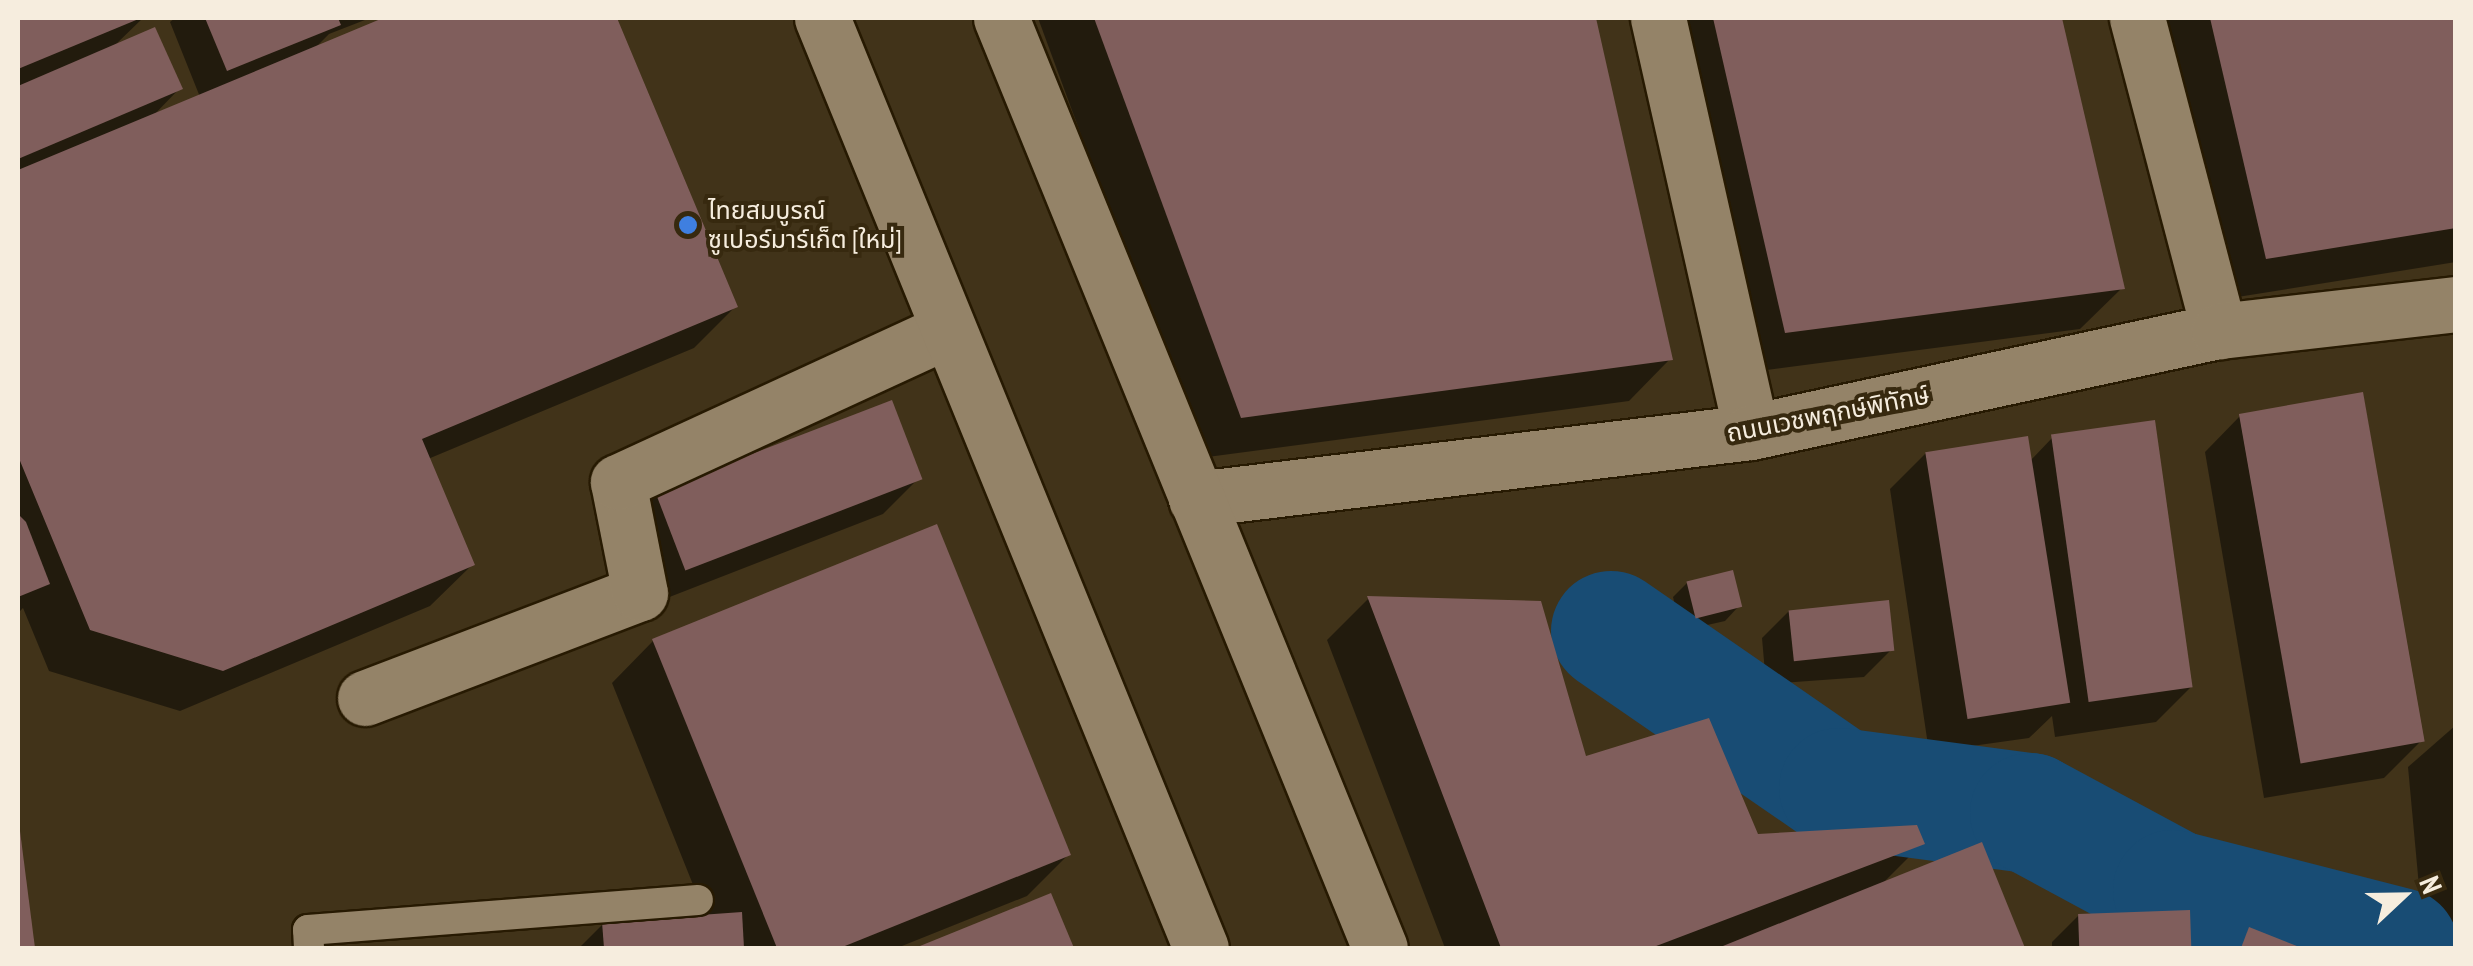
<!DOCTYPE html>
<meta charset="utf-8">
<style>
body{margin:0}
#map{position:relative;width:2473px;height:966px;overflow:hidden;background:#413319;font-family:"PT Sans Narrow","Noto Sans Thai",sans-serif}
div>[style]{position:absolute}
.shadow>*{inset:0;background:#0007}
.river>*{height:120px;margin:-60px;padding:0 60px;transform-origin:60px;border-radius:60px;background:#184c74}
.building>*{inset:0;background:#805e5c;transform-origin:0 0}
.roads{filter:drop-shadow(2px 0 #271a02) drop-shadow(-2px 0 #271a02) drop-shadow(0 2px #271a02) drop-shadow(0 -2px #271a02)}
.lane>*{height:30px;margin:-15px;padding:0 15px;transform-origin:15px;border-radius:15px;background:#948368}
.street>*{height:55px;margin:-27.5px;padding:0 27.5px;transform-origin:27.5px;border-radius:27.5px;background:#948368}
.secondary>*{height:55px;margin:-27.5px;padding:0 27.5px;transform-origin:27.5px;border-radius:27.5px;background:#948368}
.dots>*{width:28px;height:28px;translate:-50% -50%;box-sizing:border-box;border:5px solid #37290f;border-radius:50%}
span{translate:-50% -50%;white-space:nowrap;text-align:center;line-height:1.15;-webkit-text-stroke:8px #37290f;paint-order:stroke}
.poi-label{font-size:25px;color:#f6edde}
.left{translate:0 -50%;text-align:left}
.street-label{font-size:25px;color:#f6edde}
.frame{position:absolute;inset:0;border:20px solid #f6edde;pointer-events:none}
.north{position:absolute;left:2353px;top:846px;width:100px;height:100px;-webkit-text-stroke:8px #37290f;paint-order:stroke;rotate:68deg;font-size:28px;font-weight:700;line-height:40px;text-align:center;color:#f6edde}
.north::after{content:'';display:block;margin:auto;width:35px;height:45px;background:#f6edde;clip-path:polygon(50% 0,100% 100%,50% 72%,0 100%)}
</style>
<div id="map">
<div class="shadow">
<i style="clip-path:polygon(18px 18px,143px 18px,112px 48px,180px 88px,152px 117px,200px 97px,170px 22px,175px 18px,370px 18px,329px 34px,314px 49px,390px 18px,615px 18px,735px 307px,694px 348px,428px 459px,472px 565px,430px 606px,180px 711px,49px 671px,23px 608px,18px 613px)"></i>
<i style="clip-path:polygon(1038px 18px,1593px 18px,1670px 359px,1629px 401px,1200px 458px)"></i>
<i style="clip-path:polygon(1663px 18px,2060px 18px,2122px 288px,2080px 329px,1744px 373px)"></i>
<i style="clip-path:polygon(2160px 18px,2456px 18px,2456px 262px,2225px 299px)"></i>
<i style="clip-path:polygon(2241px 415px,2420px 742px,2384px 778px,2264px 798px,2205px 452px)"></i>
<i style="clip-path:polygon(2052px 438px,2192px 686px,2156px 722px,2055px 737px,2052px 716px,2029px 738px,1929px 752px,1890px 489px,1926px 453px,2030px 461px)"></i>
<i style="clip-path:polygon(919px 478px,883px 514px,649px 605px,620px 531px,656px 495px)"></i>
<i style="clip-path:polygon(1687px 583px,1739px 606px,1725px 621px,1681px 631px,1673px 597px)"></i>
<i style="clip-path:polygon(1368px 599px,1585px 759px,1757px 837px,1922px 844px,1881px 885px,1980px 845px,2022px 948px,1445px 948px,1327px 640px)"></i>
<i style="clip-path:polygon(1789px 611px,1891px 650px,1864px 677px,1766px 684px,1762px 638px)"></i>
<i style="clip-path:polygon(653px 641px,1068px 855px,1027px 896px,897px 948px,579px 948px,603px 924px,706px 917px,612px 683px)"></i>
<i style="clip-path:polygon(2456px 725px,2456px 930px,2423px 930px,2408px 767px)"></i>
<i style="clip-path:polygon(18px 832px,32px 948px,18px 948px)"></i>
<i style="clip-path:polygon(1050px 896px,1071px 948px,921px 948px)"></i>
<i style="clip-path:polygon(2188px 913px,2189px 948px,2052px 948px,2052px 942px,2079px 915px)"></i>
<i style="clip-path:polygon(2250px 930px,2296px 948px,2231px 948px)"></i>
</div>
<div class="river">
<i style="left:1611px;top:631px;width:277px;rotate:34.6deg"></i>
<i style="left:1839px;top:788px;width:193px;rotate:7.5deg"></i>
<i style="left:2030px;top:813px;width:162px;rotate:28.3deg"></i>
<i style="left:2173px;top:890px;width:233px;rotate:14.4deg"></i>
</div>
<div class="building">
<i style="clip-path:polygon(18px 18px,141px 18px,18px 69px)"></i>
<i style="clip-path:polygon(205px 18px,338px 18px,341px 25px,227px 71px)"></i>
<i style="clip-path:polygon(383px 18px,617px 18px,738px 307px,422px 439px,475px 565px,223px 671px,90px 630px,18px 456px,18px 170px)"></i>
<i style="clip-path:polygon(1094px 18px,1596px 18px,1673px 360px,1241px 418px)"></i>
<i style="clip-path:polygon(1713px 18px,2062px 18px,2125px 289px,1785px 333px)"></i>
<i style="clip-path:polygon(2210px 18px,2456px 18px,2456px 228px,2266px 259px)"></i>
<i style="clip-path:polygon(155px 27px,183px 89px,18px 159px,18px 86px)"></i>
<i style="left:2363px;top:392px;width:355px;height:126px;rotate:80deg"></i>
<i style="left:892px;top:400px;width:85px;height:254px;rotate:69deg"></i>
<i style="left:2155px;top:420px;width:270px;height:105px;rotate:82deg"></i>
<i style="left:2028px;top:436px;width:270px;height:104px;rotate:81deg"></i>
<i style="clip-path:polygon(18px 514px,26px 522px,50px 584px,18px 597px)"></i>
<i style="clip-path:polygon(937px 524px,1071px 855px,840px 948px,777px 948px,652px 639px)"></i>
<i style="left:1733px;top:570px;width:38px;height:48px;rotate:76deg"></i>
<i style="clip-path:polygon(1367px 596px,1541px 601px,1586px 756px,1709px 718px,1758px 834px,1917px 825px,1925px 844px,1651px 948px,1501px 948px)"></i>
<i style="left:1889px;top:600px;width:51px;height:101px;rotate:84deg"></i>
<i style="clip-path:polygon(18px 831px,20px 831px,35px 948px,18px 948px)"></i>
<i style="clip-path:polygon(1982px 842px,2025px 948px,1718px 948px)"></i>
<i style="clip-path:polygon(1051px 893px,1074px 948px,915px 948px)"></i>
<i style="left:2190px;top:910px;width:38px;height:112px;rotate:88deg"></i>
<i style="clip-path:polygon(742px 912px,744px 948px,604px 948px,602px 922px)"></i>
<i style="clip-path:polygon(2249px 927px,2302px 948px,2241px 948px)"></i>
</div>
<div class="roads">
<div class="lane">
<i style="left:309px;top:948px;width:18px;rotate:-93deg"></i>
<i style="left:308px;top:930px;width:391px;rotate:-4.4deg"></i>
</div>
<div class="street">
<i style="left:1658px;top:18px;width:424px;rotate:77.3deg"></i>
<i style="left:2137px;top:18px;width:324px;rotate:75.3deg"></i>
<i style="left:1196px;top:499px;width:559px;rotate:-6.88deg"></i>
<i style="left:1751px;top:432px;width:479px;rotate:-12.2deg"></i>
<i style="left:2219px;top:331px;width:239px;rotate:-6.5deg"></i>
<i style="left:365px;top:698px;width:294px;rotate:-20.9deg"></i>
<i style="left:640px;top:593px;width:113px;rotate:-101.2deg"></i>
<i style="left:618px;top:482px;width:363px;rotate:-24.7deg"></i>
</div>
<div class="secondary">
<i style="left:822px;top:18px;width:1004px;rotate:67.83deg"></i>
<i style="left:1001px;top:18px;width:1004px;rotate:67.83deg"></i>
</div>
</div>
<div class="dots">
<i style="left:688px;top:225px;background:#3f7fe0"></i>
</div>
<div class="poi-label">
<span class="left" style="left:708px;top:225px">ไทยสมบูรณ์<br>ซูเปอร์มาร์เก็ต [ใหม่]</span>
</div>
<div class="street-label">
<span style="left:1828px;top:414px;rotate:-11deg">ถนนเวชพฤกษ์พิทักษ์</span>
</div>
<div class="frame"></div>
<div class="north">N</div>
</div>
